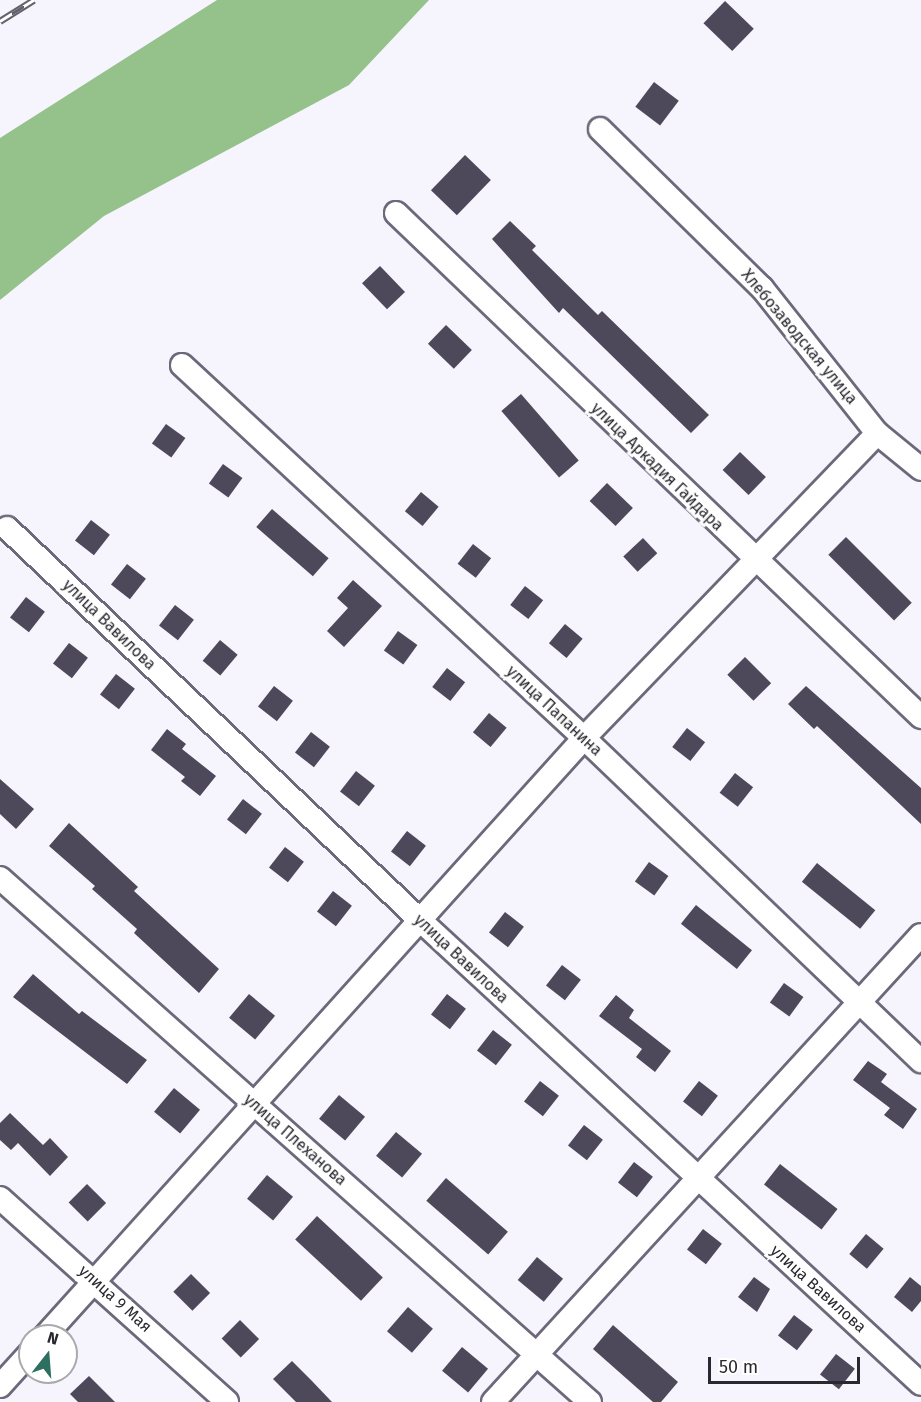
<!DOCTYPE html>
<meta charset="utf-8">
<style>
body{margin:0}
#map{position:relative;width:921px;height:1402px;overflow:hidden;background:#f6f4fd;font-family:"Fira Sans",sans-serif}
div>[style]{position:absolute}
.forest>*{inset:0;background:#95c18b}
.building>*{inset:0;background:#4e495a;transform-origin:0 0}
.roads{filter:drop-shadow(2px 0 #6d687a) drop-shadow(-2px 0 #6d687a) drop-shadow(0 2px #6d687a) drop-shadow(0 -2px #6d687a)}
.minor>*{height:22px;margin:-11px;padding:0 11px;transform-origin:11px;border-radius:11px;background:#fff}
.rail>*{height:7px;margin-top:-3.5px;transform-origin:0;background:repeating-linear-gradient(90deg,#fff 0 14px,#636169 0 28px);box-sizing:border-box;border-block:2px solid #636169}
span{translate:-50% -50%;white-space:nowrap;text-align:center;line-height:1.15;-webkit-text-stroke:6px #fff;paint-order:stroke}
.street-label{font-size:16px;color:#2a282f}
.north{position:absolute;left:18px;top:1324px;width:60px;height:60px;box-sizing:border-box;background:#fff;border:2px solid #aaa9ac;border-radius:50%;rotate:17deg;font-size:16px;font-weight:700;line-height:24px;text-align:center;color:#2a282f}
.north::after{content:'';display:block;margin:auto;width:21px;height:27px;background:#2e7060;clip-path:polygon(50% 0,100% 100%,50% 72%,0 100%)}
.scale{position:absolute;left:708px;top:1357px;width:152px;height:27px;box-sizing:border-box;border:3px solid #2a282f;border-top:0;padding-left:8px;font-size:18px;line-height:21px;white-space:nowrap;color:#2a282f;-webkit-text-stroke:4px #fff;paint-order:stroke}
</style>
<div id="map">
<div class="forest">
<i style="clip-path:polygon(217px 0,429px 0,349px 85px,104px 216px,0 300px,0 138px)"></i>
</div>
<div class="building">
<i style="left:725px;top:1px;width:40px;height:31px;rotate:44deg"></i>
<i style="left:654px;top:82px;width:31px;height:31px;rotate:37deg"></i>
<i style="left:465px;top:155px;width:36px;height:49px;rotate:44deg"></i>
<i style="clip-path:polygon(510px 221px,536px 246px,532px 250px,598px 315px,602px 311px,709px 415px,691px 433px,563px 308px,559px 313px,492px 239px)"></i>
<i style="left:380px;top:266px;width:36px;height:25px;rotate:46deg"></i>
<i style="left:446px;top:325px;width:36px;height:26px;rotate:44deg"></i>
<i style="left:521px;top:394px;width:88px;height:26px;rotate:49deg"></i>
<i style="left:166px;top:424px;width:24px;height:24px;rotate:36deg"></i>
<i style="left:740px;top:452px;width:36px;height:25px;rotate:44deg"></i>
<i style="left:223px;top:464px;width:24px;height:24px;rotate:36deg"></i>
<i style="left:607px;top:483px;width:36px;height:25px;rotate:44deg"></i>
<i style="left:421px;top:492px;width:23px;height:25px;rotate:40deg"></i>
<i style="left:272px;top:509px;width:75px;height:24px;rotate:41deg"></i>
<i style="left:91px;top:520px;width:24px;height:26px;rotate:38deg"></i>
<i style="left:846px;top:537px;width:93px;height:25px;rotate:45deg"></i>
<i style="left:643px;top:538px;width:21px;height:27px;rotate:47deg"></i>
<i style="left:473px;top:544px;width:23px;height:25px;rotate:38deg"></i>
<i style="left:127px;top:564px;width:24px;height:26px;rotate:38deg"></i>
<i style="clip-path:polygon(353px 580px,382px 606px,344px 647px,327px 631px,348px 608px,337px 598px)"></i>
<i style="left:525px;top:586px;width:23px;height:24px;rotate:38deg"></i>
<i style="left:26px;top:597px;width:24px;height:26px;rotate:38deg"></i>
<i style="left:175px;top:605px;width:24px;height:26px;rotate:38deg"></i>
<i style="left:565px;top:624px;width:23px;height:25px;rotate:40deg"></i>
<i style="left:398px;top:631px;width:24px;height:24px;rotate:36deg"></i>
<i style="left:220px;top:640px;width:23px;height:27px;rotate:40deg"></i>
<i style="left:69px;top:643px;width:24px;height:26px;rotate:38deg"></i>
<i style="left:745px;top:657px;width:37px;height:25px;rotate:45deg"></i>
<i style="left:447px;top:668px;width:23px;height:24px;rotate:38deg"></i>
<i style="left:116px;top:674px;width:24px;height:26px;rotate:38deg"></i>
<i style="left:274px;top:686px;width:24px;height:26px;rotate:38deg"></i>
<i style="clip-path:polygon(806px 686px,921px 788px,921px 824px,817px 726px,814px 729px,788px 704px)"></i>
<i style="left:489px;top:713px;width:23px;height:25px;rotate:40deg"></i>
<i style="left:687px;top:728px;width:23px;height:24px;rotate:38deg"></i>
<i style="clip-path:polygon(167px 729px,186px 744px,182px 749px,216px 776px,200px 796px,181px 781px,185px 777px,151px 750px)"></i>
<i style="left:311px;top:732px;width:24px;height:26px;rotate:38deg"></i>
<i style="left:356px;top:771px;width:24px;height:26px;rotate:38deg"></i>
<i style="left:735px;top:773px;width:23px;height:25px;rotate:38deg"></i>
<i style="clip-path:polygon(0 779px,34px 809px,16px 829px,0 814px)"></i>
<i style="left:243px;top:799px;width:24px;height:26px;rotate:38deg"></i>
<i style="clip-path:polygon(69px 823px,138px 887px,134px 891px,219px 969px,199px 993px,134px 933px,137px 929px,92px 889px,95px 886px,49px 846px)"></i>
<i style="left:407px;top:831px;width:24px;height:26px;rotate:38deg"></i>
<i style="left:285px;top:847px;width:24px;height:26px;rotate:38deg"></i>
<i style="left:649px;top:862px;width:24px;height:24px;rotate:36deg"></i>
<i style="left:817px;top:863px;width:75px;height:24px;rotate:39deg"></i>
<i style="left:333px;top:891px;width:24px;height:26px;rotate:38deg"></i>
<i style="left:696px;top:905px;width:72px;height:24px;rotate:39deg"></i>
<i style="left:505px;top:912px;width:24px;height:26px;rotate:38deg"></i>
<i style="left:562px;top:965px;width:24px;height:26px;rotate:38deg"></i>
<i style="clip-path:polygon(33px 974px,79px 1014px,82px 1011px,147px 1060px,127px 1084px,13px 997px)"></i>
<i style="left:784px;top:983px;width:24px;height:24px;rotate:36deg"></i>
<i style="left:249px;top:994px;width:34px;height:31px;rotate:40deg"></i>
<i style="left:447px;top:994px;width:24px;height:26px;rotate:38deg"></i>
<i style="clip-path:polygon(616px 995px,634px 1010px,629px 1018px,671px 1051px,655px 1072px,636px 1057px,642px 1049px,599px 1016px)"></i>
<i style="left:493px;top:1030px;width:24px;height:26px;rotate:38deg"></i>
<i style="clip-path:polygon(868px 1061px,887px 1074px,881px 1082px,917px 1109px,903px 1129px,884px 1115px,890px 1108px,853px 1080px)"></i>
<i style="left:540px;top:1081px;width:24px;height:26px;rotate:38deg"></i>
<i style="left:699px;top:1081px;width:24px;height:26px;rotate:38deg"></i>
<i style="left:174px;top:1088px;width:34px;height:31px;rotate:40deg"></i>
<i style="left:339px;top:1095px;width:34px;height:31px;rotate:40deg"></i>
<i style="clip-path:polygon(10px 1113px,43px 1145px,50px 1138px,68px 1157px,50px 1176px,18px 1143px,11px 1150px,0 1140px,0 1123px)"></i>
<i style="left:584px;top:1125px;width:24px;height:26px;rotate:38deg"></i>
<i style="left:396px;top:1132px;width:34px;height:31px;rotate:40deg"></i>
<i style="left:634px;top:1162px;width:24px;height:26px;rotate:38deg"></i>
<i style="left:780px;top:1164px;width:73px;height:26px;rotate:38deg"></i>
<i style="left:267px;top:1175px;width:34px;height:31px;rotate:40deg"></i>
<i style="left:446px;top:1178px;width:82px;height:30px;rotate:41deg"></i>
<i style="left:87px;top:1184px;width:27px;height:26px;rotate:45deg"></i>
<i style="left:317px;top:1216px;width:90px;height:32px;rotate:43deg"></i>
<i style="left:703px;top:1229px;width:24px;height:26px;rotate:38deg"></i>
<i style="left:866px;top:1234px;width:23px;height:26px;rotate:40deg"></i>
<i style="left:537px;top:1257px;width:34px;height:30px;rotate:40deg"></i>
<i style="left:191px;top:1274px;width:27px;height:25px;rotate:45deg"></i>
<i style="clip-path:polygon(754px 1277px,770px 1289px,757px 1312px,738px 1297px)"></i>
<i style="clip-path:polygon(910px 1277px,921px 1286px,921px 1301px,912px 1312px,894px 1297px)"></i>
<i style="left:408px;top:1307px;width:33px;height:32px;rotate:41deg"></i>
<i style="left:794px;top:1315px;width:24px;height:26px;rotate:38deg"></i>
<i style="left:240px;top:1320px;width:27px;height:26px;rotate:45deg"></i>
<i style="clip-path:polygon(613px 1325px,678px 1382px,661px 1402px,653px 1402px,593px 1349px)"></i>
<i style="left:462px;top:1347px;width:34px;height:31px;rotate:40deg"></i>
<i style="left:836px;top:1354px;width:24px;height:26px;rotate:38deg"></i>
<i style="clip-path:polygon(292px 1361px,311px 1380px,332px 1402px,296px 1402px,273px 1379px)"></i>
<i style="clip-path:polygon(89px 1376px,115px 1402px,78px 1402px,70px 1394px)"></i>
</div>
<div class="roads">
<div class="minor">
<i style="left:600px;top:129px;width:227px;rotate:44.5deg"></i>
<i style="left:762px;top:288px;width:185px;rotate:51.6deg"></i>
<i style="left:877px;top:433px;width:57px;rotate:39.3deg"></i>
<i style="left:396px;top:213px;width:728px;rotate:43.83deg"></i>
<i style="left:182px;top:365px;width:548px;rotate:42.86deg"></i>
<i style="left:584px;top:738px;width:467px;rotate:43.8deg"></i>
<i style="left:7px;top:528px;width:571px;rotate:43.51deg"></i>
<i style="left:421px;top:921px;width:681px;rotate:42.8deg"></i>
<i style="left:0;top:878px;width:789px;rotate:41.61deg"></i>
<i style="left:0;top:1198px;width:305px;rotate:41.9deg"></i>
<i style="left:45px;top:1336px;width:805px;rotate:-47.97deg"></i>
<i style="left:584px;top:738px;width:423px;rotate:-46.1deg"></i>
<i style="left:0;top:1386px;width:45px;rotate:-47.7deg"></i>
<i style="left:493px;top:1402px;width:633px;rotate:-47.5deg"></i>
</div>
</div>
<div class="rail">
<i style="left:0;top:21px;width:40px;rotate:-32deg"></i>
</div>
<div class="street-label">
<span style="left:799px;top:337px;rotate:50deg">Хлебозаводская улица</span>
<span style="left:657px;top:467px;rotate:44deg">улица Аркадия Гайдара</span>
<span style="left:109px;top:625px;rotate:44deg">улица Вавилова</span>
<span style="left:554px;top:711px;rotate:43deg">улица Папанина</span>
<span style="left:461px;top:959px;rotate:43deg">улица Вавилова</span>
<span style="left:295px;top:1140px;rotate:41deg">улица Плеханова</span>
<span style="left:818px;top:1289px;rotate:42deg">улица Вавилова</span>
<span style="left:115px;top:1299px;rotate:42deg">улица 9 Мая</span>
</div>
<div class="north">N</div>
<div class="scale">50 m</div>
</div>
